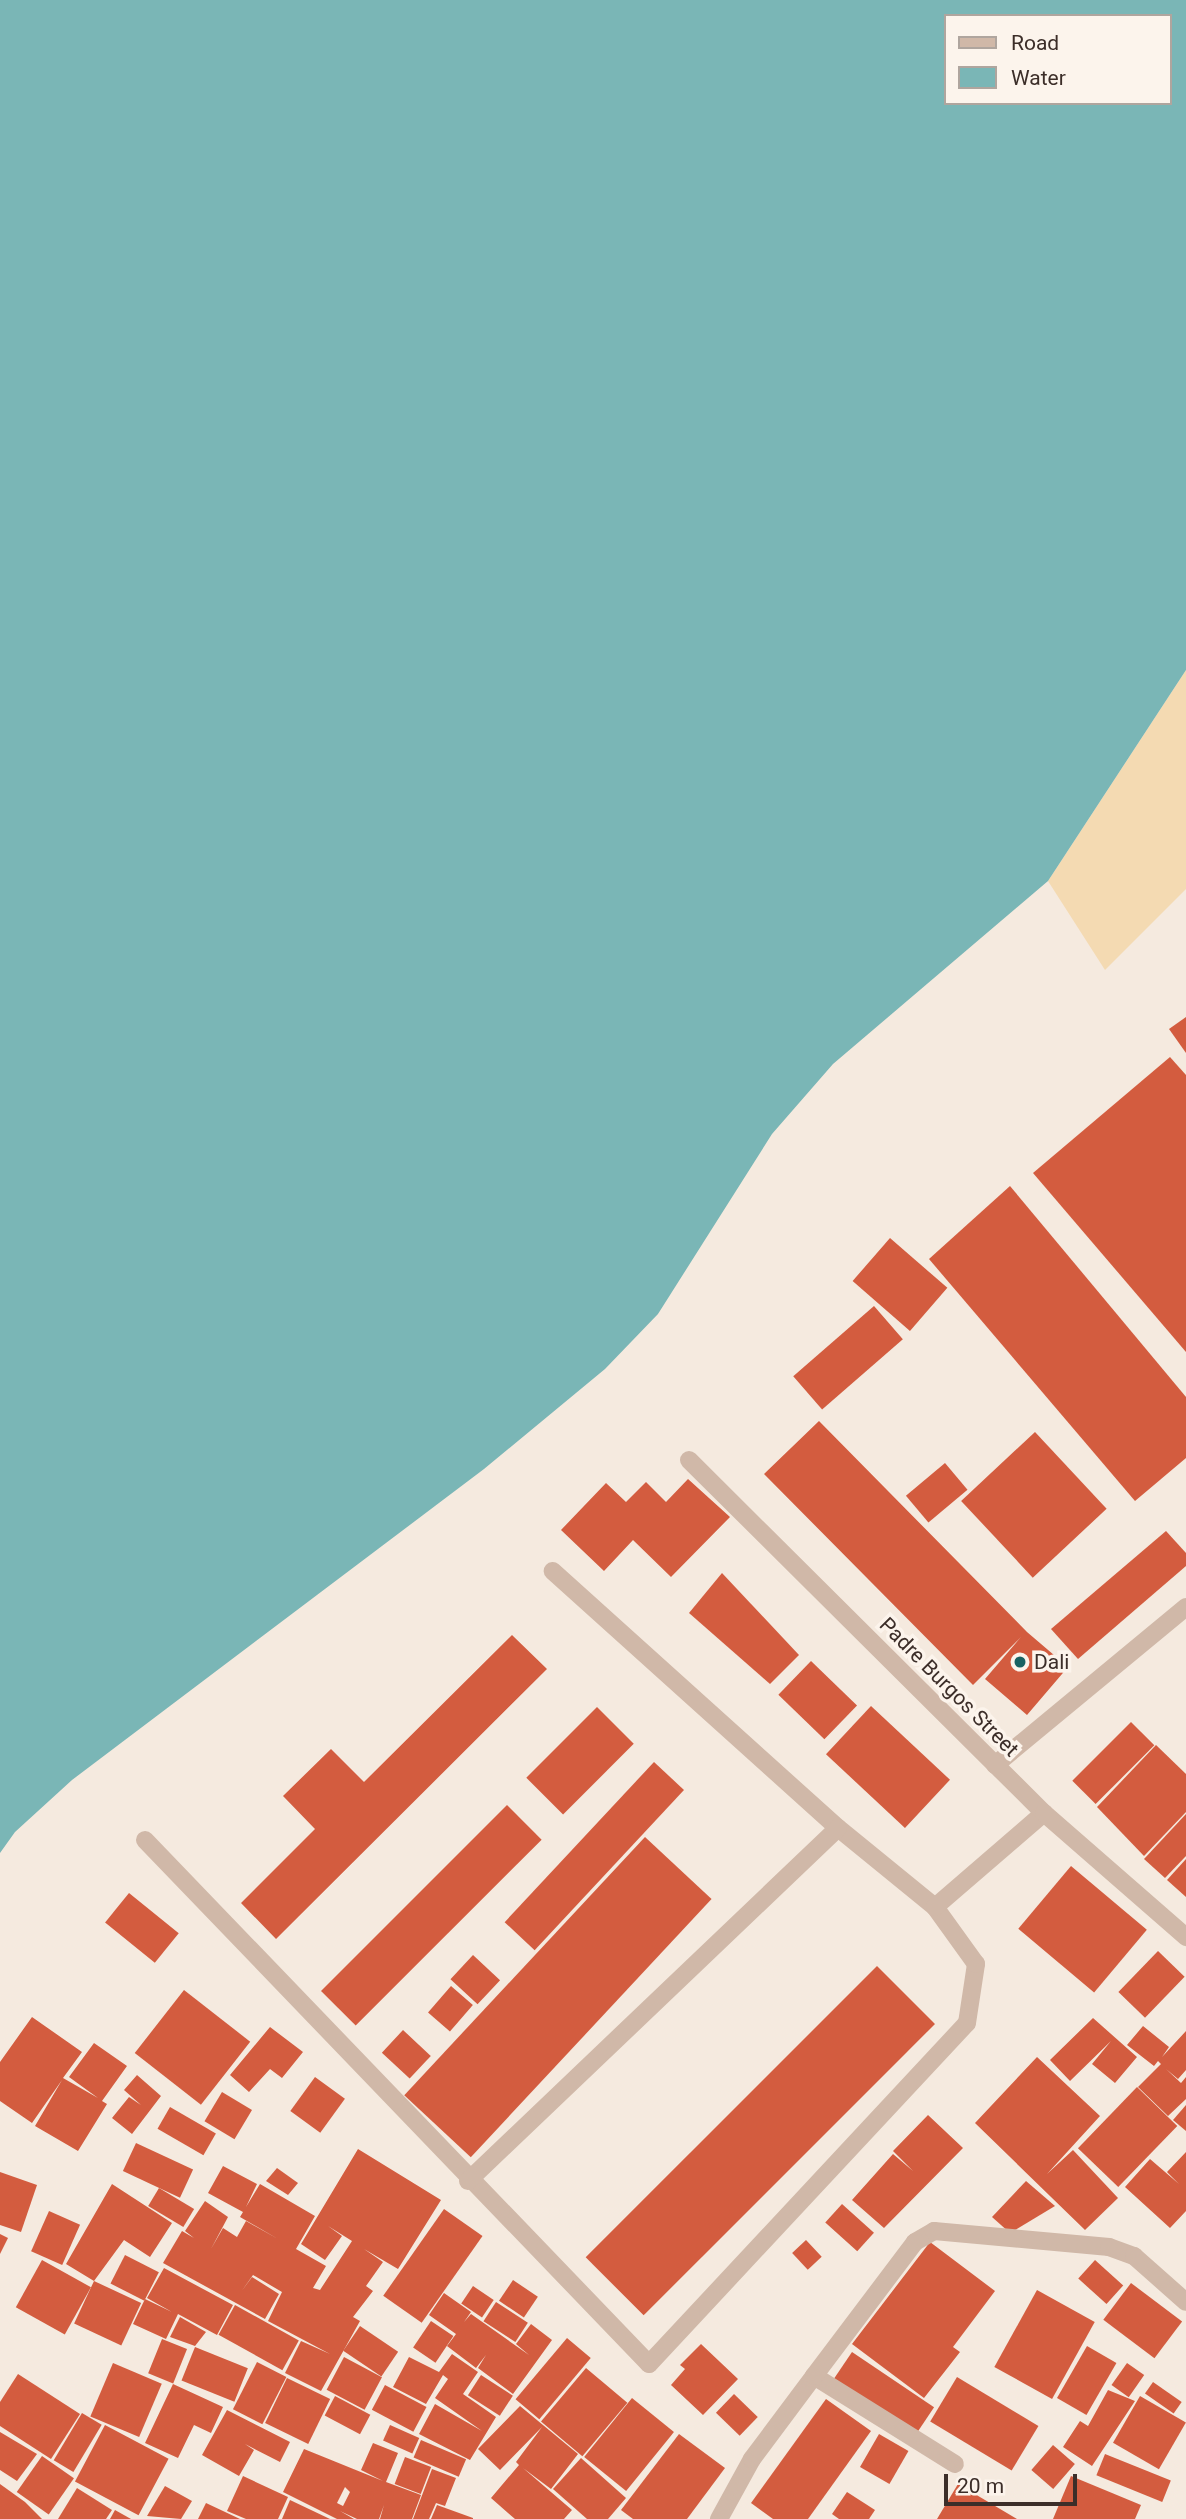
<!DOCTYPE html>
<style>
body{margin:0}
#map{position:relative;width:1186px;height:2519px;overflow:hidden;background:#f5eadf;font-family:Roboto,sans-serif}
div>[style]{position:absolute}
.sand>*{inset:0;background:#f4dab2}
.water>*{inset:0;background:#7ab6b6}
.building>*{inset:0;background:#d35c3f;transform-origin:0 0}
.service>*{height:18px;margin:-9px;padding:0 9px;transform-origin:9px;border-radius:9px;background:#d0b8a8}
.minor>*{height:18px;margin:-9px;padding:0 9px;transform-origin:9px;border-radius:9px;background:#d0b8a8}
.dots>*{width:19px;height:19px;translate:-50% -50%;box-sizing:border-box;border:4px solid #fcf4ec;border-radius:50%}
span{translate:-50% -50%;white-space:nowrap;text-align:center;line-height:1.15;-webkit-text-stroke:7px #fcf4ec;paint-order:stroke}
.poi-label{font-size:21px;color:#3c2e29}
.left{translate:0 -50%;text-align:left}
.street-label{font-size:21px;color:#3c2e29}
.legend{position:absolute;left:944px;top:14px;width:228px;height:91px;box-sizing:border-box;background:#fcf4ec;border:2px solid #afa59e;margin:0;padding:9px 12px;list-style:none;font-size:21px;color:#3c2e29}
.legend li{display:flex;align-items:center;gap:14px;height:35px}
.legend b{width:35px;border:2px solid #afa59e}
.scale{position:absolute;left:944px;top:2474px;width:133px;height:32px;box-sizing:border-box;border:4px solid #3c2e29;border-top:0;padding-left:9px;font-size:21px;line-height:24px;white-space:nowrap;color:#3c2e29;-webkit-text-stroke:5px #fcf4ec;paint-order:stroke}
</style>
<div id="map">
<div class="sand">
<i style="clip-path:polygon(1186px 670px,1186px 889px,1105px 970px,1048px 881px)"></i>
</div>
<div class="water">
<i style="clip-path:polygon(evenodd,0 0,1186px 0,1186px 670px,1048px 881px,833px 1064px,772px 1134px,658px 1314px,605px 1369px,484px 1469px,72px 1780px,15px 1832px,0 1853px,0 0,946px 16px,1170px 16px,1170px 103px,946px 103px,946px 16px)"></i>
</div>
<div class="building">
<i style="clip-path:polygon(1186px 1017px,1186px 1053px,1169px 1029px)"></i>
<i style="clip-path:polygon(1170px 1057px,1186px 1075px,1186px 1352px,1033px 1173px)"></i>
<i style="clip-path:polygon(1010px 1186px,1186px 1397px,1186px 1458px,1135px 1501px,929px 1259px)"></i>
<i style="left:890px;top:1238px;width:76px;height:57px;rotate:41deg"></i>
<i style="left:874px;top:1306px;width:44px;height:107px;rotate:49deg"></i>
<i style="clip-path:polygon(819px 1421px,1027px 1632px,1068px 1667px,1027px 1715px,985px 1679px,1021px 1637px,973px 1685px,764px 1474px)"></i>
<i style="left:1035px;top:1432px;width:105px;height:101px;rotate:47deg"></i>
<i style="left:945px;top:1463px;width:35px;height:51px;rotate:50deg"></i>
<i style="clip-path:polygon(688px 1479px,730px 1517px,671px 1577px,633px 1540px,604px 1571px,561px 1530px,606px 1483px,626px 1502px,646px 1482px,666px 1502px)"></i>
<i style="clip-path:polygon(1166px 1531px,1186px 1553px,1186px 1566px,1078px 1659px,1051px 1629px)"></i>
<i style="clip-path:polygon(722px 1573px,799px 1655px,770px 1684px,689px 1613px)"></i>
<i style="clip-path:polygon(512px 1635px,547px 1669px,276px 1939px,241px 1903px,315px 1829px,283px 1796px,331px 1749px,364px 1782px)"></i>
<i style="left:811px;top:1661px;width:64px;height:47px;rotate:44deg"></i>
<i style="left:871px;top:1706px;width:108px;height:66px;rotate:43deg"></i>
<i style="left:597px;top:1707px;width:52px;height:100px;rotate:45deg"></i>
<i style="left:1131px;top:1722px;width:33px;height:83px;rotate:45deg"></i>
<i style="clip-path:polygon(1156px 1745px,1186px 1774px,1186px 1812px,1144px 1856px,1097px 1807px)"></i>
<i style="left:654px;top:1762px;width:41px;height:219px;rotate:43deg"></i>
<i style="left:507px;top:1805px;width:49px;height:263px;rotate:45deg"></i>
<i style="clip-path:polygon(1186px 1814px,1186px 1856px,1165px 1878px,1144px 1859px)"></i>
<i style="left:645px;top:1837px;width:91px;height:353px;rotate:43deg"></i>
<i style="clip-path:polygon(1186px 1859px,1186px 1897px,1167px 1880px)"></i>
<i style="left:1071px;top:1866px;width:99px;height:82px;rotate:40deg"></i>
<i style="left:129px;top:1893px;width:64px;height:38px;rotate:39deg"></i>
<i style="left:1158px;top:1951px;width:37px;height:57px;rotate:44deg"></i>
<i style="left:473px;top:1955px;width:37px;height:33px;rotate:43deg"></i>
<i style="left:877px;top:1966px;width:82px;height:412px;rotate:45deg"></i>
<i style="left:451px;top:1986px;width:29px;height:35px;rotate:41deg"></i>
<i style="left:184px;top:1990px;width:84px;height:80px;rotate:38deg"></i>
<i style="clip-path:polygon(32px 2017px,82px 2052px,63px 2078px,98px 2098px,69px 2077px,94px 2043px,127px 2066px,102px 2101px,107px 2104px,78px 2151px,35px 2126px,62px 2080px,32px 2123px,0 2101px,0 2062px)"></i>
<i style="clip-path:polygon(1093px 2018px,1137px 2057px,1115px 2083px,1092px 2064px,1111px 2041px,1070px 2081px,1050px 2060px)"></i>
<i style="clip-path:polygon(1143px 2026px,1169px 2047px,1162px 2057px,1186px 2031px,1186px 2070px,1178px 2079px,1166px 2069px,1181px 2083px,1186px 2077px,1186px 2099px,1168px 2116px,1138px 2087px,1161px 2064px,1158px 2061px,1154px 2066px,1127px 2045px)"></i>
<i style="clip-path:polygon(270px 2027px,303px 2052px,282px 2078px,270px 2069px,249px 2092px,230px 2075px)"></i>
<i style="left:403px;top:2030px;width:38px;height:31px;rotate:43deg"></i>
<i style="clip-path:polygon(1037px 2057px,1100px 2116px,1047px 2174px,1073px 2150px,1118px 2198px,1085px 2230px,975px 2123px)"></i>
<i style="clip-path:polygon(137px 2075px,161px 2096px,132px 2134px,112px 2118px,129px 2097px,141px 2105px,124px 2090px)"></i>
<i style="left:315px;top:2077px;width:37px;height:42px;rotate:36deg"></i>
<i style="left:1137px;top:2087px;width:56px;height:85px;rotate:44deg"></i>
<i style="left:222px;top:2092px;width:35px;height:34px;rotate:31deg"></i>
<i style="clip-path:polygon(1186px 2105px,1186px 2131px,1173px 2120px)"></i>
<i style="left:170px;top:2107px;width:53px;height:25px;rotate:30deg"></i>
<i style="clip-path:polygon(928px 2115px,963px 2148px,884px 2228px,852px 2200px,893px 2154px,913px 2171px,893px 2151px)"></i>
<i style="left:136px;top:2143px;width:63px;height:31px;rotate:25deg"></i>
<i style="clip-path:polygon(358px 2149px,441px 2200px,398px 2269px,364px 2249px,383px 2262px,366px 2286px,373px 2291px,353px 2317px,360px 2321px,321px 2391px,285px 2373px,301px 2341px,330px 2354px,268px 2321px,282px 2292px,253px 2275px,241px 2292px,252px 2277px,279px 2294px,265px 2319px,163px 2263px,182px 2231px,194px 2238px,185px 2231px,205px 2201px,228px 2217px,211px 2249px,223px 2228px,237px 2237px,246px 2221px,278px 2239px,240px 2217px,243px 2212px,208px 2193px,223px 2166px,257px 2184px,246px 2207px,260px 2184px,315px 2216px,296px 2249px,326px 2266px,313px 2288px,320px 2290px,352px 2241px,328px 2226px,342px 2236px,325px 2260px,301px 2244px)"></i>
<i style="clip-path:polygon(1186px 2152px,1186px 2211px,1170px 2228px,1125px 2187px,1150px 2159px,1179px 2184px,1167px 2172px)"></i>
<i style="clip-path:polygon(277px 2168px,298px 2183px,288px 2195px,266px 2181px)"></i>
<i style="clip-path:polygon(0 2172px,37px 2185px,21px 2232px,0 2225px)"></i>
<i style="clip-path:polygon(1026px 2181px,1055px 2206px,1010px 2233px,992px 2217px)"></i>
<i style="clip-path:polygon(112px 2184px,172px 2223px,150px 2257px,124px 2240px,94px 2281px,66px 2264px)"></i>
<i style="left:159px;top:2188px;width:41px;height:21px;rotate:31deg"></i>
<i style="left:842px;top:2204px;width:43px;height:25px;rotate:42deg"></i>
<i style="left:444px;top:2209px;width:47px;height:106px;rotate:35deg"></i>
<i style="left:49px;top:2211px;width:34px;height:44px;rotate:24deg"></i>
<i style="clip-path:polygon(0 2234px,8px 2238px,0 2254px)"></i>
<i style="left:806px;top:2240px;width:23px;height:19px;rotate:47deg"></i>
<i style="clip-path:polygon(930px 2242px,995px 2291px,953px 2347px,960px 2352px,924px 2398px,852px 2344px)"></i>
<i style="left:125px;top:2255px;width:38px;height:32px;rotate:27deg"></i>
<i style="left:42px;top:2260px;width:56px;height:54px;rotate:29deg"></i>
<i style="left:1095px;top:2260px;width:38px;height:25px;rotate:42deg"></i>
<i style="clip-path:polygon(164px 2268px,233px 2305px,217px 2335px,178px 2314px,166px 2339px,133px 2324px,145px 2299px,172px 2312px,147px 2298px)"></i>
<i style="left:513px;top:2280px;width:30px;height:25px;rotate:34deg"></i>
<i style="left:94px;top:2281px;width:52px;height:47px;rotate:25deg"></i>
<i style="left:1131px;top:2283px;width:64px;height:46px;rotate:37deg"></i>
<i style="left:473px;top:2286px;width:25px;height:21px;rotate:34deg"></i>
<i style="left:1037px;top:2290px;width:66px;height:88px;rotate:29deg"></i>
<i style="clip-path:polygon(444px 2293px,471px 2312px,464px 2322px,471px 2314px,529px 2355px,516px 2344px,531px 2324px,552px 2340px,513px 2394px,478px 2368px,486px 2355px,476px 2368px,447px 2346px,456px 2334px,429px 2315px)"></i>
<i style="left:496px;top:2302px;width:38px;height:23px;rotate:33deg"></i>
<i style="left:235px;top:2305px;width:73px;height:34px;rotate:29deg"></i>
<i style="clip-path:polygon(180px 2317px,206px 2332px,195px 2346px,170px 2337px)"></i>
<i style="left:431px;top:2321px;width:27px;height:32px;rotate:34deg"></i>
<i style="left:360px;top:2326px;width:46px;height:30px;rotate:34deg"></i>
<i style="left:567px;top:2338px;width:31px;height:80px;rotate:40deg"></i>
<i style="left:162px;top:2339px;width:27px;height:37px;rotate:22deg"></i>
<i style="clip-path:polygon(701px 2344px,738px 2379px,703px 2415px,671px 2385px,685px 2369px,680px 2365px)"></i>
<i style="left:1087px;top:2346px;width:34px;height:60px;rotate:30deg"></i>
<i style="left:195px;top:2347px;width:57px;height:36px;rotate:22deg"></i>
<i style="left:852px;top:2352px;width:99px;height:32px;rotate:34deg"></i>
<i style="clip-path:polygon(452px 2354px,478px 2372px,463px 2394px,496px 2417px,470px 2460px,419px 2434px,435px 2404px,482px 2431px,435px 2398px,448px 2379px,443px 2375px,426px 2404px,393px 2387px,409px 2357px,439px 2372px)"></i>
<i style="left:344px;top:2357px;width:43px;height:37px;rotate:28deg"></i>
<i style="left:257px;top:2362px;width:33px;height:53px;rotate:27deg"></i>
<i style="left:113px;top:2363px;width:53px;height:58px;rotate:23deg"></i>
<i style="left:1127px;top:2363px;width:21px;height:27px;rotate:35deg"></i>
<i style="left:586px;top:2368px;width:54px;height:70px;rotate:40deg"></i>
<i style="clip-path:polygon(18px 2374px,80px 2414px,51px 2459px,0 2426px,0 2402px)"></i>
<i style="left:481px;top:2375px;width:38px;height:24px;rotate:33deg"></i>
<i style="left:957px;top:2377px;width:95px;height:52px;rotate:31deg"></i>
<i style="left:287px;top:2378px;width:48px;height:50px;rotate:26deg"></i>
<i style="left:1153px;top:2382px;width:35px;height:14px;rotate:35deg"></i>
<i style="clip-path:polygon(173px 2384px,223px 2407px,211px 2433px,194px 2425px,178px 2458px,145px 2443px)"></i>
<i style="left:385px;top:2385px;width:47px;height:28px;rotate:28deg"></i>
<i style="clip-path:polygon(1108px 2390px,1135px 2401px,1092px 2466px,1063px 2447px,1080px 2421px,1088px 2426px)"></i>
<i style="left:734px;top:2394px;width:33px;height:26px;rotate:44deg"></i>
<i style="left:335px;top:2396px;width:40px;height:22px;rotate:28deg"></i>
<i style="left:1140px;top:2396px;width:53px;height:54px;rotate:30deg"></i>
<i style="left:632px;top:2398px;width:54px;height:76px;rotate:39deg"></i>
<i style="clip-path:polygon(826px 2399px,871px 2431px,808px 2519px,773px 2519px,751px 2503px)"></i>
<i style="clip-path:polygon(520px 2406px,578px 2454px,551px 2489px,523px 2468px,572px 2510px,564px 2519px,515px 2519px,491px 2498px,519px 2465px,516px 2462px,542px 2427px,500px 2470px,478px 2449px)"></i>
<i style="clip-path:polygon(227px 2410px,290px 2442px,280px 2462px,245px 2444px,254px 2450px,239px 2476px,202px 2455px)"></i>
<i style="left:82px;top:2413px;width:23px;height:55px;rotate:31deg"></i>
<i style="left:105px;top:2425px;width:72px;height:64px;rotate:28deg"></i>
<i style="left:390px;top:2425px;width:32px;height:17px;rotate:24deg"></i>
<i style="clip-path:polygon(0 2432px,37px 2454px,17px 2481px,0 2470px)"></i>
<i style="clip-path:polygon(679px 2434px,725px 2468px,687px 2519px,633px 2519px,621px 2510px)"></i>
<i style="left:879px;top:2434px;width:34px;height:38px;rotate:30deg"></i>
<i style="left:421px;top:2440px;width:49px;height:19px;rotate:23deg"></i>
<i style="clip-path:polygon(evenodd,373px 2443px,398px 2453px,386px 2482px,421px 2495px,412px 2519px,380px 2519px,384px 2505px,379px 2519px,357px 2519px,340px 2511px,354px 2519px,337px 2519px,283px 2492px,304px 2449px,383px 2481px,361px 2470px,373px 2443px,345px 2487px,350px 2492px,343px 2506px,337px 2503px,345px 2487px)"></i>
<i style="left:1053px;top:2445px;width:29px;height:33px;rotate:41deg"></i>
<i style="left:1105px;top:2454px;width:71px;height:23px;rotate:22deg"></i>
<i style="left:42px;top:2456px;width:39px;height:44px;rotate:35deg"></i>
<i style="left:405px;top:2457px;width:28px;height:29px;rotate:21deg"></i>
<i style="clip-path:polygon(581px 2458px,626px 2498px,608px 2519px,587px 2519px,553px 2489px)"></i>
<i style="clip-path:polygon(432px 2469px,456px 2478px,445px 2506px,436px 2503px,429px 2519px,413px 2519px)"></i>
<i style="clip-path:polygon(243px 2476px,288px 2497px,278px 2519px,246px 2519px,227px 2511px)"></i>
<i style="clip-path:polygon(1071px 2476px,1141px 2505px,1135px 2519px,1053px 2519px)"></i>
<i style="clip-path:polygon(0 2484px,25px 2502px,42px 2519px,0 2519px)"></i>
<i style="clip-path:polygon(958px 2484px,1017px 2519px,937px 2519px)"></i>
<i style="clip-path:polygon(165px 2486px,192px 2501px,181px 2519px,147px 2516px)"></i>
<i style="clip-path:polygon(77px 2488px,112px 2510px,106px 2519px,58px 2519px)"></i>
<i style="clip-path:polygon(847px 2492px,875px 2510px,869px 2519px,839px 2519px,832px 2514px)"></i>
<i style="clip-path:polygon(290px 2500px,330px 2519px,282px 2519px)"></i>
<i style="clip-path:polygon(206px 2503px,240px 2519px,198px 2519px)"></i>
<i style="clip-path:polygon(437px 2505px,473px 2518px,473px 2519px,431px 2519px)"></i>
<i style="clip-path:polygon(115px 2510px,131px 2519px,110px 2519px)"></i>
</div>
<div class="service">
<i style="left:995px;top:1765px;width:248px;rotate:-39.6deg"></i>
<i style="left:145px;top:1840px;width:727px;rotate:46.11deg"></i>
<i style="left:649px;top:2364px;width:466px;rotate:-47deg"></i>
<i style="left:967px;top:2023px;width:60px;rotate:-81.3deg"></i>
<i style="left:976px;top:1964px;width:70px;rotate:-125.7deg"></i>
<i style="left:935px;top:1907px;width:125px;rotate:-140.8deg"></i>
<i style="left:838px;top:1828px;width:384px;rotate:-138deg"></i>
<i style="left:935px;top:1907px;width:144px;rotate:-40.8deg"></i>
<i style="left:468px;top:2181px;width:511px;rotate:-43.65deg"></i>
</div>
<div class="minor">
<i style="left:689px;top:1460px;width:501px;rotate:44.84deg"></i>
<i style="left:1044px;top:1813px;width:189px;rotate:41.1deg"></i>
<i style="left:814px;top:2376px;width:166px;rotate:32deg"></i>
<i style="left:719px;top:2519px;width:68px;rotate:-61.2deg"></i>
<i style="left:752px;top:2459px;width:104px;rotate:-53.2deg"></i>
<i style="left:814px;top:2376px;width:168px;rotate:-53deg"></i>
<i style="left:915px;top:2242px;width:22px;rotate:-30deg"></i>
<i style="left:934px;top:2231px;width:176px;rotate:5.2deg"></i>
<i style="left:1109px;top:2247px;width:27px;rotate:20deg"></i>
<i style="left:1134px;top:2256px;width:69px;rotate:41.5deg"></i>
</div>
<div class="dots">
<i style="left:1020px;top:1662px;background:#196263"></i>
</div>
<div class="poi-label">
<span class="left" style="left:1034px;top:1662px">Dali</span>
</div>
<div class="street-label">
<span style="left:949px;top:1687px;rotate:45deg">Padre Burgos Street</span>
</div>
<ul class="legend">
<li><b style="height:9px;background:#d0b8a8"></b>Road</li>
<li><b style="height:19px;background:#7ab6b6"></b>Water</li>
</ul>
<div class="scale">20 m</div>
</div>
